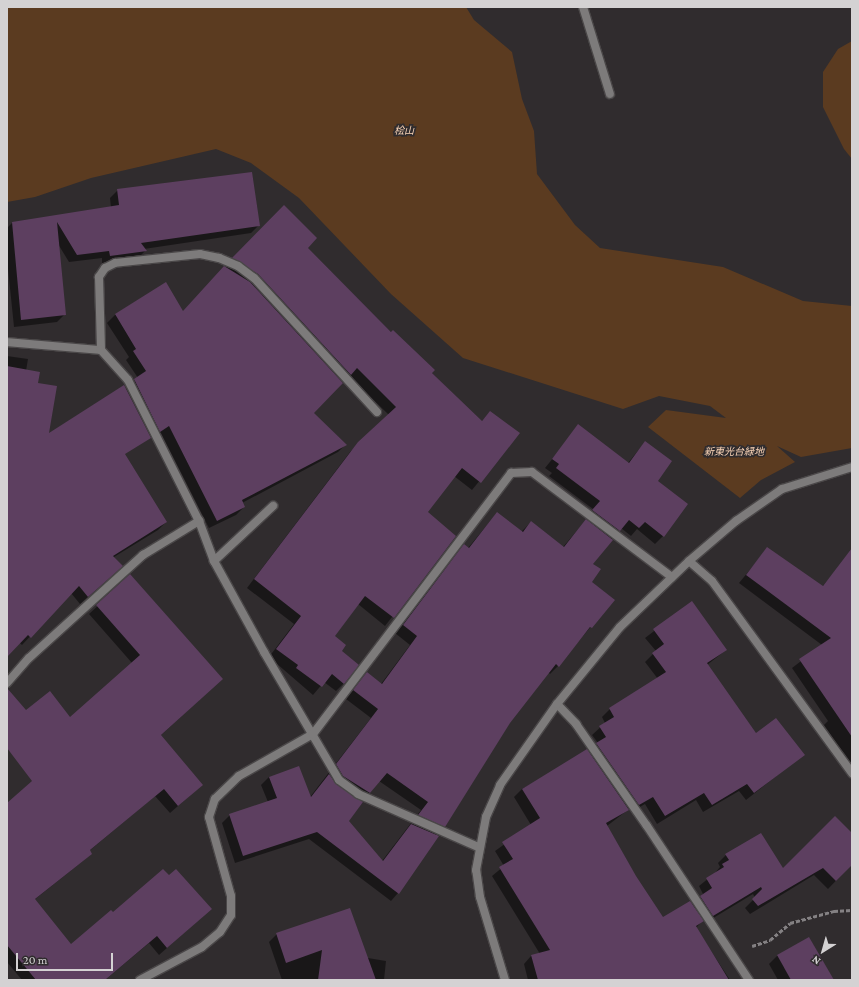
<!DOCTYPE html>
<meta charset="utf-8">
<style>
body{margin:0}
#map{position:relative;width:859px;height:987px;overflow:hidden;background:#302c2e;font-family:"Crimson Pro","Noto Sans JP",serif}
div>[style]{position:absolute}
.green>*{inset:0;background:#5b3b20}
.shadow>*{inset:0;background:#0007}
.building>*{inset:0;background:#5d3f60}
.path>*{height:2.5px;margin-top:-1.25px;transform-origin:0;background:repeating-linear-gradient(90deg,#848183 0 4px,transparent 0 6px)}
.roads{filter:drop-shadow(1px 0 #4a4748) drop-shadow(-1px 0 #4a4748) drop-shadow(0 1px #4a4748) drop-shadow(0 -1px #4a4748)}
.service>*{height:8px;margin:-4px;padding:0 4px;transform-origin:4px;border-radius:4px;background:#7d7b7b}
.minor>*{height:8px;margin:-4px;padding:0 4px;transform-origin:4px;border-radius:4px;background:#7d7b7b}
span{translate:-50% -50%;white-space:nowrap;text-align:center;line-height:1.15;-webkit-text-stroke:3.5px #302c2e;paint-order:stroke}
.park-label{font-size:10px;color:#fbd5b7;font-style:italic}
.frame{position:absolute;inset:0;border:8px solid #d4d2d3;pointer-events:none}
.north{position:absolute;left:803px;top:931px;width:40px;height:40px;-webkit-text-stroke:3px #302c2e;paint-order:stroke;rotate:217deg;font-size:11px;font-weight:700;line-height:16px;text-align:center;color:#d4d2d3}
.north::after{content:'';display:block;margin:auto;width:14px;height:18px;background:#d4d2d3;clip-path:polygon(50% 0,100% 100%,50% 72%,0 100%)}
.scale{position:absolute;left:16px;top:953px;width:97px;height:18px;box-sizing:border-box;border:2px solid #d4d2d3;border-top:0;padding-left:5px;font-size:12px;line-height:14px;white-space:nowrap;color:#d4d2d3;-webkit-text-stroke:3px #302c2e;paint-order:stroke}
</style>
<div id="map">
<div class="green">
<i style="clip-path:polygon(7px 7px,466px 7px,474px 20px,512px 52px,522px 99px,534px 131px,537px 174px,575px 225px,600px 248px,723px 267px,803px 301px,852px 306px,852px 448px,801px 457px,777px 446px,795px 462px,761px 480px,740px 498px,648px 427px,666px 410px,726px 418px,710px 406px,659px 396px,623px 409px,463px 358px,391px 294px,299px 198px,251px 163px,216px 149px,91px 178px,35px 197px,7px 202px)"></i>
<i style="clip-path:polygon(852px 41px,852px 159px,844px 149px,823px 107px,823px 72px,838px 49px)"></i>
</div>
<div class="shadow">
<i style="clip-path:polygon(118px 190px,259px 225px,251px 233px,144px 249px,145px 251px,137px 259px,102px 263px,102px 258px,69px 262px,58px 244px,65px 314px,57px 322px,14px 327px,7px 259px,7px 228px,12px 223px,111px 208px,110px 198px)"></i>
<i style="clip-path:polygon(284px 207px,307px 248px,481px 422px,490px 412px,518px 434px,472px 490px,454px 476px,426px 512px,455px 536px,385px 626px,358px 604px,334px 636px,340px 651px,344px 683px,336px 691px,324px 682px,313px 695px,269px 657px,294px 624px,247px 588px,350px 452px,389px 415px,349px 376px,313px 413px,345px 445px,338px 452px,242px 503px,244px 507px,236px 515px,209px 528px,161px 433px,152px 439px,126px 388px,138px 378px,126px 360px,129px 357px,107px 323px,115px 315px,165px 284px,183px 312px)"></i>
<i style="clip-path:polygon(7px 356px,28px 359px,26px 371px,37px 384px,7px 471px)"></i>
<i style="clip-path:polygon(evenodd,579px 426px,628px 463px,645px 442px,656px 481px,663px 536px,655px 544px,637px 529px,631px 536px,621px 528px,592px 564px,590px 582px,613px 600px,558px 666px,550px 674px,548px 672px,509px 722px,398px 893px,391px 901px,309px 839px,235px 863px,222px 823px,230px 815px,268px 802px,261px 785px,269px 777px,310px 797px,371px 718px,346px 699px,367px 673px,381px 684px,410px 645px,395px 633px,464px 545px,468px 548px,497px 513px,521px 532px,531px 522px,563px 547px,586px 520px,593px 509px,549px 476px,552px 473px,545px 468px,579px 426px,379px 781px,421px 810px,382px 861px,348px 821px,379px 781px)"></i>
<i style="clip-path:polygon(166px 522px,158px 530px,114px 557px,113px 574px,80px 604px,71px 593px,22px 645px,19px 642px,7px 656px,7px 529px)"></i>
<i style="clip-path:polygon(767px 549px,822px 587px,842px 563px,852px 570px,852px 766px,824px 725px,828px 721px,792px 668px,822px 645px,739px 583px)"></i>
<i style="clip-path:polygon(130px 576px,222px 679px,160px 736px,202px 785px,170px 813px,155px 796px,89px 851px,91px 854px,83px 861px,34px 900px,71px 945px,113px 913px,202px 917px,159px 955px,149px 943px,105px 980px,22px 980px,7px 962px,7px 805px,131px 697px,132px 663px,89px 614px)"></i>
<i style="clip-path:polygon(692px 602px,726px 650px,707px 665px,756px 734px,803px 755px,746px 800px,739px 791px,703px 812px,696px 800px,657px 824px,645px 804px,631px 812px,629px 809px,607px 826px,635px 876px,662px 919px,692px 905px,703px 894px,699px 886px,715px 873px,720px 867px,718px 863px,726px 855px,761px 834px,783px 870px,852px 841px,852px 864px,828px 889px,814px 875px,750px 914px,745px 908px,755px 898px,753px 894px,705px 923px,703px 920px,696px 928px,730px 980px,528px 980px,524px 964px,531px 956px,540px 954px,492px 876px,504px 866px,495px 851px,531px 825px,514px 797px,522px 789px,588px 753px,598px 743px,592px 735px,605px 723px,602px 717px,610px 709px,658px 679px,645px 662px,656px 651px,645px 638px)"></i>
<i style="clip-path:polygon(277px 934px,368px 958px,386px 961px,384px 980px,282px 980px,269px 942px)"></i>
<i style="clip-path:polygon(809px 938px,833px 980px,778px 980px,769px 964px,777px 956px)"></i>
</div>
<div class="building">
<i style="clip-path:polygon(252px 172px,260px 226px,141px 243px,147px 251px,110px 256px,109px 251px,77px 255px,57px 222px,66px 315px,21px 320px,12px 222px,119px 205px,117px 189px)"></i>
<i style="clip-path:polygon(284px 205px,317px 238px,308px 248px,391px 332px,393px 330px,435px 370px,432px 373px,482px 421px,490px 411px,520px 433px,481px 483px,462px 468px,428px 512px,456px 536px,394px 618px,365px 596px,335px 636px,346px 645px,342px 651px,359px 665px,344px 684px,332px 674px,322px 687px,296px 668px,298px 665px,276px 649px,301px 616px,254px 579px,358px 442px,396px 407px,357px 368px,351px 375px,258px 274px,232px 258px)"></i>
<i style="clip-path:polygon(224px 266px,250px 282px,343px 383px,314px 413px,347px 445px,242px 500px,245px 507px,217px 521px,169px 426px,160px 432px,134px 379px,146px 371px,133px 351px,136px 349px,115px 314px,166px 282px,183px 311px)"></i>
<i style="clip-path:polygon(7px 366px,40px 372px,38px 383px,57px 386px,49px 433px,124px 385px,151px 438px,125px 454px,167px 522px,113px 556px,123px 566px,88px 597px,79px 586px,31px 638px,28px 635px,7px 657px)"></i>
<i style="clip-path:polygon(578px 424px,629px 463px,645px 441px,672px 461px,658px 481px,688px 504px,664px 537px,645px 522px,639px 528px,629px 520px,620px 531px,592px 510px,600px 501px,556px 468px,559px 464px,552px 459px)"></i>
<i style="clip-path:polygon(497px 512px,523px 532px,531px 521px,564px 547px,586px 519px,613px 540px,593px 564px,601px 569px,592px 582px,615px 600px,592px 628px,590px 627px,559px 667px,556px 664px,510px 723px,445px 827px,418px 815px,428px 802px,387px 773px,370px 793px,343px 776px,336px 764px,378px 709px,353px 690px,367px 672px,382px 684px,417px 636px,403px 625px,464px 544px,469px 548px)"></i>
<i style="clip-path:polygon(767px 547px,823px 586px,852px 548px,852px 737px,799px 659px,831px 638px,746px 575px)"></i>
<i style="clip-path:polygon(130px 574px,223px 679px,161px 735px,203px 785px,178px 806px,164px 789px,90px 850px,92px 854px,35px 899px,71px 944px,111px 910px,113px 912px,163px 869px,169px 875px,176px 869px,212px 909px,167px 948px,157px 936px,105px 980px,36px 980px,7px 945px,7px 803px,32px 781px,7px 748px,7px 688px,26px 710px,50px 691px,70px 717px,140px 655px,96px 605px)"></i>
<i style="clip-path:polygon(692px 601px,727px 650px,707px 663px,756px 733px,776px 718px,805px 755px,754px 793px,747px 784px,712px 805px,704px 793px,665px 816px,653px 797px,639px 805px,596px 743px,606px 737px,599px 726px,614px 717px,609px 708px,666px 672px,652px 653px,664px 644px,653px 629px)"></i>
<i style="clip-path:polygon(587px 749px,629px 810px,606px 823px,636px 876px,663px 917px,690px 901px,704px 921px,696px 926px,729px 980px,538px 980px,531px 955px,550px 950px,499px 867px,513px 859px,502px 842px,540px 818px,522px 789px)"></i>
<i style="clip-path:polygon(299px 766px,311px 797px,329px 774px,336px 784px,363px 802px,349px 821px,383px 861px,411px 824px,439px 836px,399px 894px,317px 832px,243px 856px,229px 814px,277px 798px,269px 777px)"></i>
<i style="clip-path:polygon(835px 816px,852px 833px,852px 865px,836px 881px,823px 868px,758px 906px,752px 899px,762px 889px,761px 887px,713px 916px,700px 896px,712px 888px,706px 878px,724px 867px,722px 864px,729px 860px,725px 854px,761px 833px,783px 868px)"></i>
<i style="clip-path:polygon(350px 908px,376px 980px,318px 980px,322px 950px,286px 963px,276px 933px)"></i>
<i style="clip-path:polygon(809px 937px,834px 980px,791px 980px,777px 955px)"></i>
</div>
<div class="path">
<i style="left:752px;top:946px;width:19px;rotate:-18deg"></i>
<i style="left:770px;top:940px;width:26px;rotate:-40deg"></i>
<i style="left:790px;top:923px;width:46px;rotate:-15.3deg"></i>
<i style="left:834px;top:911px;width:18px;rotate:-3deg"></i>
</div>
<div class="roads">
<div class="service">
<i style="left:583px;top:7px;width:91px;rotate:72.8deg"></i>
<i style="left:214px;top:561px;width:81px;rotate:-43deg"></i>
</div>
<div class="minor">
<i style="left:7px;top:342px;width:94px;rotate:4.9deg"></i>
<i style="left:377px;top:412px;width:182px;rotate:-132.5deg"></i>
<i style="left:254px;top:278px;width:20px;rotate:-143deg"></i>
<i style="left:238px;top:266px;width:21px;rotate:-157deg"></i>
<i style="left:219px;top:258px;width:19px;rotate:-168deg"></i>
<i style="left:200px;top:254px;width:85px;rotate:174deg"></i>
<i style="left:115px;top:263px;width:11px;rotate:153deg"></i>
<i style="left:105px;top:268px;width:11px;rotate:124deg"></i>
<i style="left:99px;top:277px;width:73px;rotate:88.4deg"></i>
<i style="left:101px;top:350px;width:40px;rotate:48deg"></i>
<i style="left:128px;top:380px;width:158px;rotate:63.3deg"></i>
<i style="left:199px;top:521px;width:43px;rotate:69.4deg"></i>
<i style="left:214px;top:561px;width:104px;rotate:61.2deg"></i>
<i style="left:264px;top:652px;width:148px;rotate:59.6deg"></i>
<i style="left:339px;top:780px;width:24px;rotate:36deg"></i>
<i style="left:358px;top:794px;width:131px;rotate:23.8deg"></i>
<i style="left:689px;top:561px;width:30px;rotate:41deg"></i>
<i style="left:712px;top:581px;width:238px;rotate:53.9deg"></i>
<i style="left:7px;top:683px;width:33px;rotate:-49deg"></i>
<i style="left:29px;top:658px;width:154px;rotate:-42.1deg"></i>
<i style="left:143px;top:555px;width:66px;rotate:-31.3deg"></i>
<i style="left:557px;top:704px;width:28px;rotate:46deg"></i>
<i style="left:576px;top:724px;width:124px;rotate:55.2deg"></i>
<i style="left:647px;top:826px;width:185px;rotate:56.5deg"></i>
<i style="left:140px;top:980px;width:70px;rotate:-28deg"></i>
<i style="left:202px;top:947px;width:23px;rotate:-40deg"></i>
<i style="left:220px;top:932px;width:20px;rotate:-57deg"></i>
<i style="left:231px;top:915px;width:19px;rotate:-90deg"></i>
<i style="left:231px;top:896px;width:82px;rotate:-105.6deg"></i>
<i style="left:209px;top:817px;width:19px;rotate:-72deg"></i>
<i style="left:215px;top:799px;width:33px;rotate:-44deg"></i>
<i style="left:239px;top:776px;width:85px;rotate:-29.6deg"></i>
<i style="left:313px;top:734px;width:328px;rotate:-52.8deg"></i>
<i style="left:511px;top:473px;width:21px;rotate:-3deg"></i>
<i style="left:532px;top:472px;width:175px;rotate:36.9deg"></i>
<i style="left:505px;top:980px;width:87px;rotate:-106.8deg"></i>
<i style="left:480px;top:897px;width:27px;rotate:-98deg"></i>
<i style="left:476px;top:870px;width:54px;rotate:-79.3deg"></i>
<i style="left:486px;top:817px;width:35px;rotate:-66deg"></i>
<i style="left:500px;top:785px;width:99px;rotate:-54.9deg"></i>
<i style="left:557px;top:704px;width:99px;rotate:-50.7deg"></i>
<i style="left:620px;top:627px;width:95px;rotate:-43.7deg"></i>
<i style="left:689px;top:561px;width:62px;rotate:-40.4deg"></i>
<i style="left:736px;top:521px;width:56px;rotate:-34.8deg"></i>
<i style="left:782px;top:489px;width:73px;rotate:-17.4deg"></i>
</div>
</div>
<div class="park-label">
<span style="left:404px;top:131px">桧山</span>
<span style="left:734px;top:452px">新東光台緑地</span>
</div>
<div class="frame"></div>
<div class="north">N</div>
<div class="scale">20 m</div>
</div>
